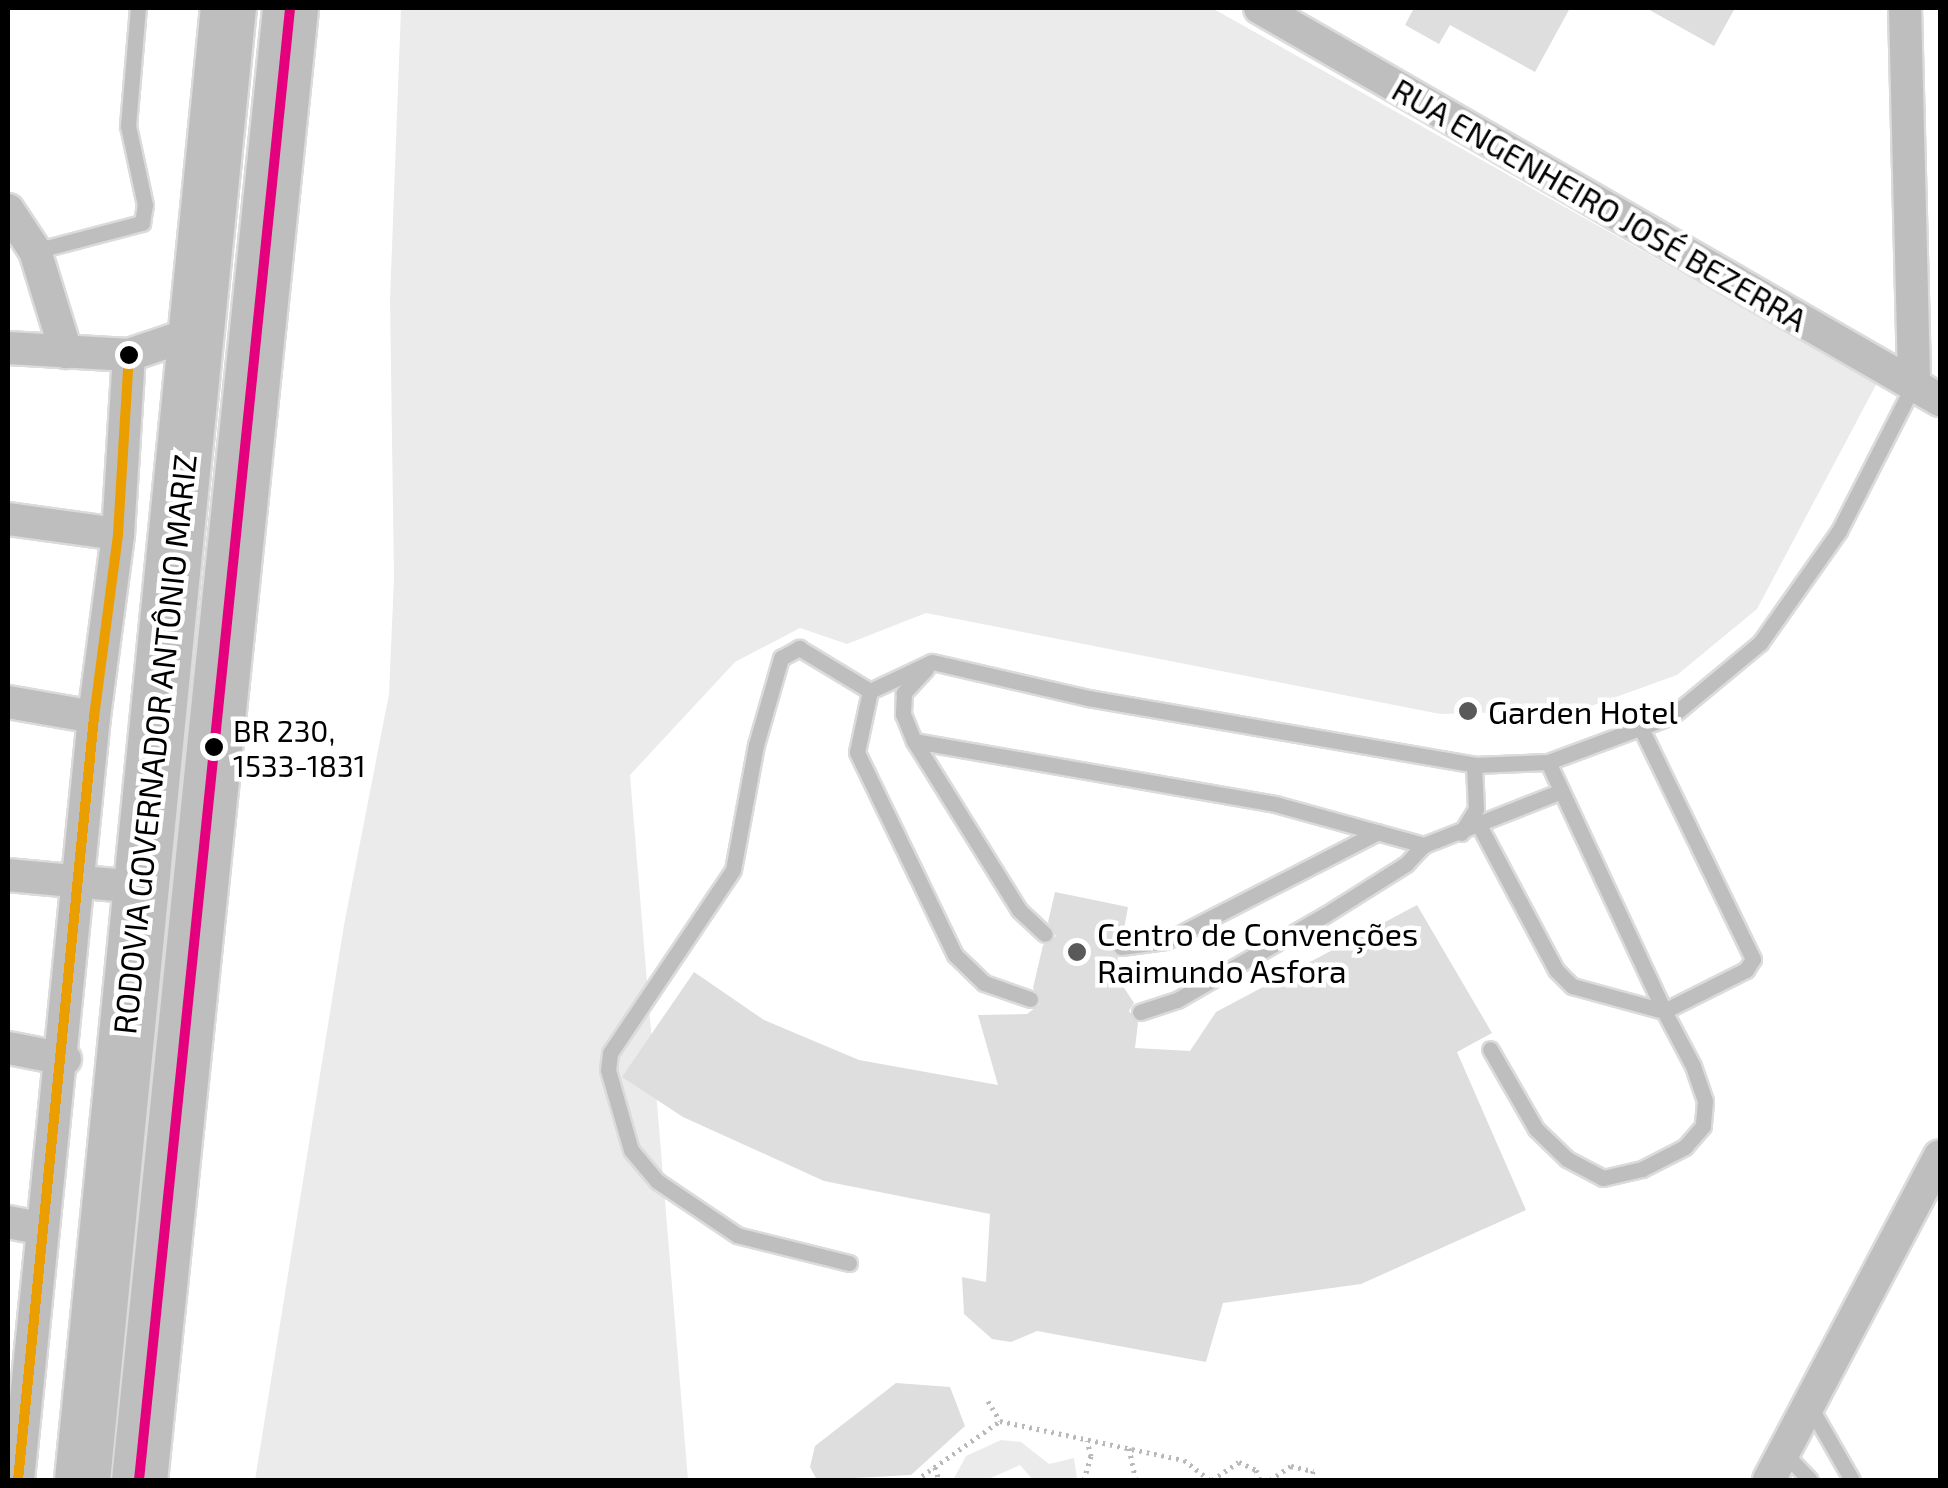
<!DOCTYPE html>
<meta charset="utf-8">
<style>
body{margin:0}
#map{position:relative;width:1948px;height:1488px;overflow:hidden;background:#fff;font-family:"Exo 2",sans-serif}
div>[style]{position:absolute}
.green>*{inset:0;background:#ebebeb}
.building>*{inset:0;background:#dedede}
.path>*{height:5px;margin-top:-2.5px;transform-origin:0;background:repeating-linear-gradient(90deg,#b9b9b9 0 2.5px,transparent 0 7.5px)}
.roads{filter:drop-shadow(2px 0 #dbdbdb) drop-shadow(-2px 0 #dbdbdb) drop-shadow(0 2px #dbdbdb) drop-shadow(0 -2px #dbdbdb)}
.lane>*{height:15px;margin:-7.5px;padding:0 7.5px;transform-origin:7.5px;border-radius:7.5px;background:#bebebe}
.street>*{height:32px;margin:-16px;padding:0 16px;transform-origin:16px;border-radius:16px;background:#bebebe}
.highway>*{height:55px;margin:-27.5px;padding:0 27.5px;transform-origin:27.5px;border-radius:27.5px;background:#bebebe}
.bus-1>*{height:10px;margin:-5px;padding:0 5px;transform-origin:5px;border-radius:5px;background:#e5007d}
.bus-2>*{height:10px;margin:-5px;padding:0 5px;transform-origin:5px;border-radius:5px;background:#eb9e00}
.dots>*{width:28px;height:28px;translate:-50% -50%;box-sizing:border-box;border:5px solid #fff;border-radius:50%}
span{translate:-50% -50%;white-space:nowrap;text-align:center;line-height:1.15;-webkit-text-stroke:9px #fff;paint-order:stroke}
.bus-label{font-size:30px;color:#000}
.left{translate:0 -50%;text-align:left}
.street-label{font-size:32px;color:#000}
.poi-label{font-size:32px;color:#000}
.frame{position:absolute;inset:0;border:10px solid #000;pointer-events:none}
</style>
<div id="map">
<div class="green">
<i style="clip-path:polygon(401px 8px,1212px 8px,1877px 383px,1757px 609px,1677px 675px,1580px 710px,1440px 714px,926px 613px,847px 644px,800px 628px,735px 662px,630px 775px,688px 1480px,255px 1480px,344px 925px,389px 694px,394px 578px,390px 299px)"></i>
<i style="clip-path:polygon(1001px 1440px,1021px 1442px,1049px 1464px,1074px 1458px,1077px 1479px,1033px 1480px,1020px 1465px,986px 1480px,953px 1480px,966px 1456px)"></i>
</div>
<div class="building">
<i style="clip-path:polygon(1414px 8px,1570px 8px,1535px 72px,1450px 25px,1439px 44px,1405px 25px)"></i>
<i style="clip-path:polygon(1646px 8px,1735px 8px,1714px 46px)"></i>
<i style="clip-path:polygon(1055px 892px,1128px 907px,1123px 935px,1110px 948px,1118px 958px,1115px 974px,1134px 1003px,1129px 1011px,1138px 1023px,1135px 1048px,1190px 1051px,1216px 1012px,1417px 905px,1492px 1033px,1457px 1052px,1526px 1210px,1361px 1284px,1223px 1303px,1206px 1362px,1037px 1331px,1011px 1342px,992px 1339px,964px 1314px,962px 1277px,986px 1282px,990px 1214px,824px 1181px,683px 1117px,622px 1077px,694px 972px,764px 1020px,859px 1060px,998px 1085px,978px 1015px,1027px 1014px,1040px 1004px,1033px 988px,1043px 945px,1056px 936px,1048px 922px)"></i>
<i style="clip-path:polygon(896px 1383px,950px 1387px,965px 1426px,911px 1475px,817px 1480px,810px 1467px,815px 1446px)"></i>
</div>
<div class="path">
<i style="left:988px;top:1401px;width:23px;rotate:59deg"></i>
<i style="left:1000px;top:1421px;width:188px;rotate:12deg"></i>
<i style="left:1184px;top:1460px;width:33px;rotate:38deg"></i>
<i style="left:1129px;top:1448px;width:33px;rotate:78deg"></i>
<i style="left:935px;top:1467px;width:14px;rotate:73deg"></i>
<i style="left:922px;top:1476px;width:95px;rotate:-35.2deg"></i>
<i style="left:1084px;top:1480px;width:25px;rotate:-74deg"></i>
<i style="left:1091px;top:1456px;width:16px;rotate:-104deg"></i>
<i style="left:1212px;top:1480px;width:32px;rotate:-34deg"></i>
<i style="left:1239px;top:1462px;width:19px;rotate:25deg"></i>
<i style="left:1256px;top:1470px;width:11px;rotate:68deg"></i>
<i style="left:1270px;top:1480px;width:25px;rotate:-34deg"></i>
<i style="left:1291px;top:1466px;width:23px;rotate:13deg"></i>
<i style="left:1313px;top:1471px;width:9px;rotate:108deg"></i>
</div>
<div class="roads">
<div class="lane">
<i style="left:35px;top:251px;width:111px;rotate:-14.7deg"></i>
<i style="left:142px;top:223px;width:18px;rotate:-81deg"></i>
<i style="left:145px;top:205px;width:81px;rotate:-102.1deg"></i>
<i style="left:128px;top:126px;width:118px;rotate:-85.2deg"></i>
<i style="left:926px;top:669px;width:33px;rotate:133deg"></i>
<i style="left:904px;top:693px;width:21px;rotate:93deg"></i>
<i style="left:903px;top:714px;width:29px;rotate:68deg"></i>
<i style="left:914px;top:741px;width:199px;rotate:58.1deg"></i>
<i style="left:1019px;top:910px;width:35px;rotate:43deg"></i>
<i style="left:914px;top:741px;width:366px;rotate:9.9deg"></i>
<i style="left:1275px;top:804px;width:155px;rotate:15.4deg"></i>
<i style="left:1424px;top:845px;width:145px;rotate:-21.4deg"></i>
<i style="left:1548px;top:762px;width:275px;rotate:65deg"></i>
<i style="left:1664px;top:1011px;width:92px;rotate:-26.6deg"></i>
<i style="left:1746px;top:970px;width:13px;rotate:-58deg"></i>
<i style="left:1753px;top:959px;width:254px;rotate:-115.9deg"></i>
<i style="left:1480px;top:827px;width:162px;rotate:62deg"></i>
<i style="left:1556px;top:970px;width:23px;rotate:45deg"></i>
<i style="left:1572px;top:986px;width:95px;rotate:15.2deg"></i>
<i style="left:1664px;top:1011px;width:62px;rotate:62.2deg"></i>
<i style="left:1693px;top:1066px;width:37px;rotate:71deg"></i>
<i style="left:1705px;top:1101px;width:25px;rotate:95deg"></i>
<i style="left:1703px;top:1126px;width:28px;rotate:131deg"></i>
<i style="left:1685px;top:1147px;width:48px;rotate:152.9deg"></i>
<i style="left:1642px;top:1169px;width:40px;rotate:167deg"></i>
<i style="left:1603px;top:1178px;width:41px;rotate:-152.2deg"></i>
<i style="left:1567px;top:1159px;width:43px;rotate:-135.9deg"></i>
<i style="left:1536px;top:1129px;width:92px;rotate:-119.9deg"></i>
<i style="left:1461px;top:833px;width:28px;rotate:-58deg"></i>
<i style="left:1476px;top:809px;width:44px;rotate:-92.6deg"></i>
<i style="left:1121px;top:947px;width:45px;rotate:-7.6deg"></i>
<i style="left:1166px;top:941px;width:238px;rotate:-27.2deg"></i>
<i style="left:1030px;top:999px;width:49px;rotate:-160.8deg"></i>
<i style="left:984px;top:983px;width:40px;rotate:-136deg"></i>
<i style="left:955px;top:955px;width:225px;rotate:-115.8deg"></i>
<i style="left:857px;top:752px;width:62px;rotate:-78deg"></i>
<i style="left:870px;top:691px;width:68px;rotate:-25.1deg"></i>
<i style="left:932px;top:662px;width:160px;rotate:13deg"></i>
<i style="left:1088px;top:698px;width:392px;rotate:9.8deg"></i>
<i style="left:1474px;top:765px;width:74px;rotate:-2.3deg"></i>
<i style="left:1548px;top:762px;width:132px;rotate:-20.4deg"></i>
<i style="left:1672px;top:716px;width:114px;rotate:-39.7deg"></i>
<i style="left:1760px;top:643px;width:137px;rotate:-54.8deg"></i>
<i style="left:1839px;top:531px;width:165px;rotate:-63deg"></i>
<i style="left:1140px;top:1012px;width:39px;rotate:-18deg"></i>
<i style="left:1177px;top:1000px;width:171px;rotate:-29.9deg"></i>
<i style="left:1325px;top:915px;width:96px;rotate:-32.2deg"></i>
<i style="left:1406px;top:864px;width:26px;rotate:-47deg"></i>
<i style="left:849px;top:1263px;width:115px;rotate:-166deg"></i>
<i style="left:737px;top:1235px;width:97px;rotate:-146deg"></i>
<i style="left:657px;top:1181px;width:40px;rotate:-130deg"></i>
<i style="left:631px;top:1150px;width:83px;rotate:-106deg"></i>
<i style="left:608px;top:1070px;width:17px;rotate:-83deg"></i>
<i style="left:610px;top:1053px;width:220px;rotate:-56.1deg"></i>
<i style="left:733px;top:870px;width:127px;rotate:-79.6deg"></i>
<i style="left:756px;top:745px;width:91px;rotate:-74deg"></i>
<i style="left:781px;top:658px;width:21px;rotate:-29deg"></i>
<i style="left:799px;top:648px;width:83px;rotate:31.2deg"></i>
<i style="left:1809px;top:1405px;width:86px;rotate:60.2deg"></i>
<i style="left:1784px;top:1453px;width:37px;rotate:46deg"></i>
</div>
<div class="street">
<i style="left:1260px;top:8px;width:785px;rotate:29.96deg"></i>
<i style="left:1905px;top:8px;width:376px;rotate:88.6deg"></i>
<i style="left:8px;top:210px;width:49px;rotate:56.6deg"></i>
<i style="left:35px;top:251px;width:106px;rotate:72.9deg"></i>
<i style="left:8px;top:348px;width:121px;rotate:3.3deg"></i>
<i style="left:129px;top:355px;width:72px;rotate:-18.7deg"></i>
<i style="left:8px;top:519px;width:111px;rotate:7.8deg"></i>
<i style="left:8px;top:702px;width:87px;rotate:9.9deg"></i>
<i style="left:8px;top:875px;width:131px;rotate:5.3deg"></i>
<i style="left:8px;top:1048px;width:58px;rotate:10.9deg"></i>
<i style="left:8px;top:1222px;width:33px;rotate:11deg"></i>
<i style="left:18px;top:1480px;width:767px;rotate:-84.31deg"></i>
<i style="left:94px;top:717px;width:185px;rotate:-82.5deg"></i>
<i style="left:118px;top:534px;width:179px;rotate:-86.5deg"></i>
<i style="left:1769px;top:1480px;width:366px;rotate:-62.2deg"></i>
</div>
<div class="highway">
<i style="left:82px;top:1480px;width:1479px;rotate:-84.34deg"></i>
<i style="left:139px;top:1480px;width:1480px;rotate:-84.14deg"></i>
</div>
</div>
<div class="bus-1">
<i style="left:139px;top:1480px;width:1480px;rotate:-84.14deg"></i>
</div>
<div class="bus-2">
<i style="left:18px;top:1480px;width:767px;rotate:-84.31deg"></i>
<i style="left:94px;top:717px;width:185px;rotate:-82.5deg"></i>
<i style="left:118px;top:534px;width:179px;rotate:-86.5deg"></i>
</div>
<div class="dots">
<i style="left:129px;top:355px;background:#000"></i>
<i style="left:1468px;top:711px;background:#595959"></i>
<i style="left:214px;top:747px;background:#000"></i>
<i style="left:1077px;top:952px;background:#595959"></i>
</div>
<div class="bus-label">
<span class="left" style="left:233px;top:747px">BR 230,<br>1533-1831</span>
</div>
<div class="street-label">
<span style="left:1600px;top:204px;rotate:30deg">RUA ENGENHEIRO JOSÉ BEZERRA</span>
<span style="left:154px;top:744px;rotate:-84deg">RODOVIA GOVERNADOR ANTÔNIO MARIZ</span>
</div>
<div class="poi-label">
<span class="left" style="left:1488px;top:711px">Garden Hotel</span>
<span class="left" style="left:1097px;top:952px">Centro de Convenções<br>Raimundo Asfora</span>
</div>
<div class="frame"></div>
</div>
